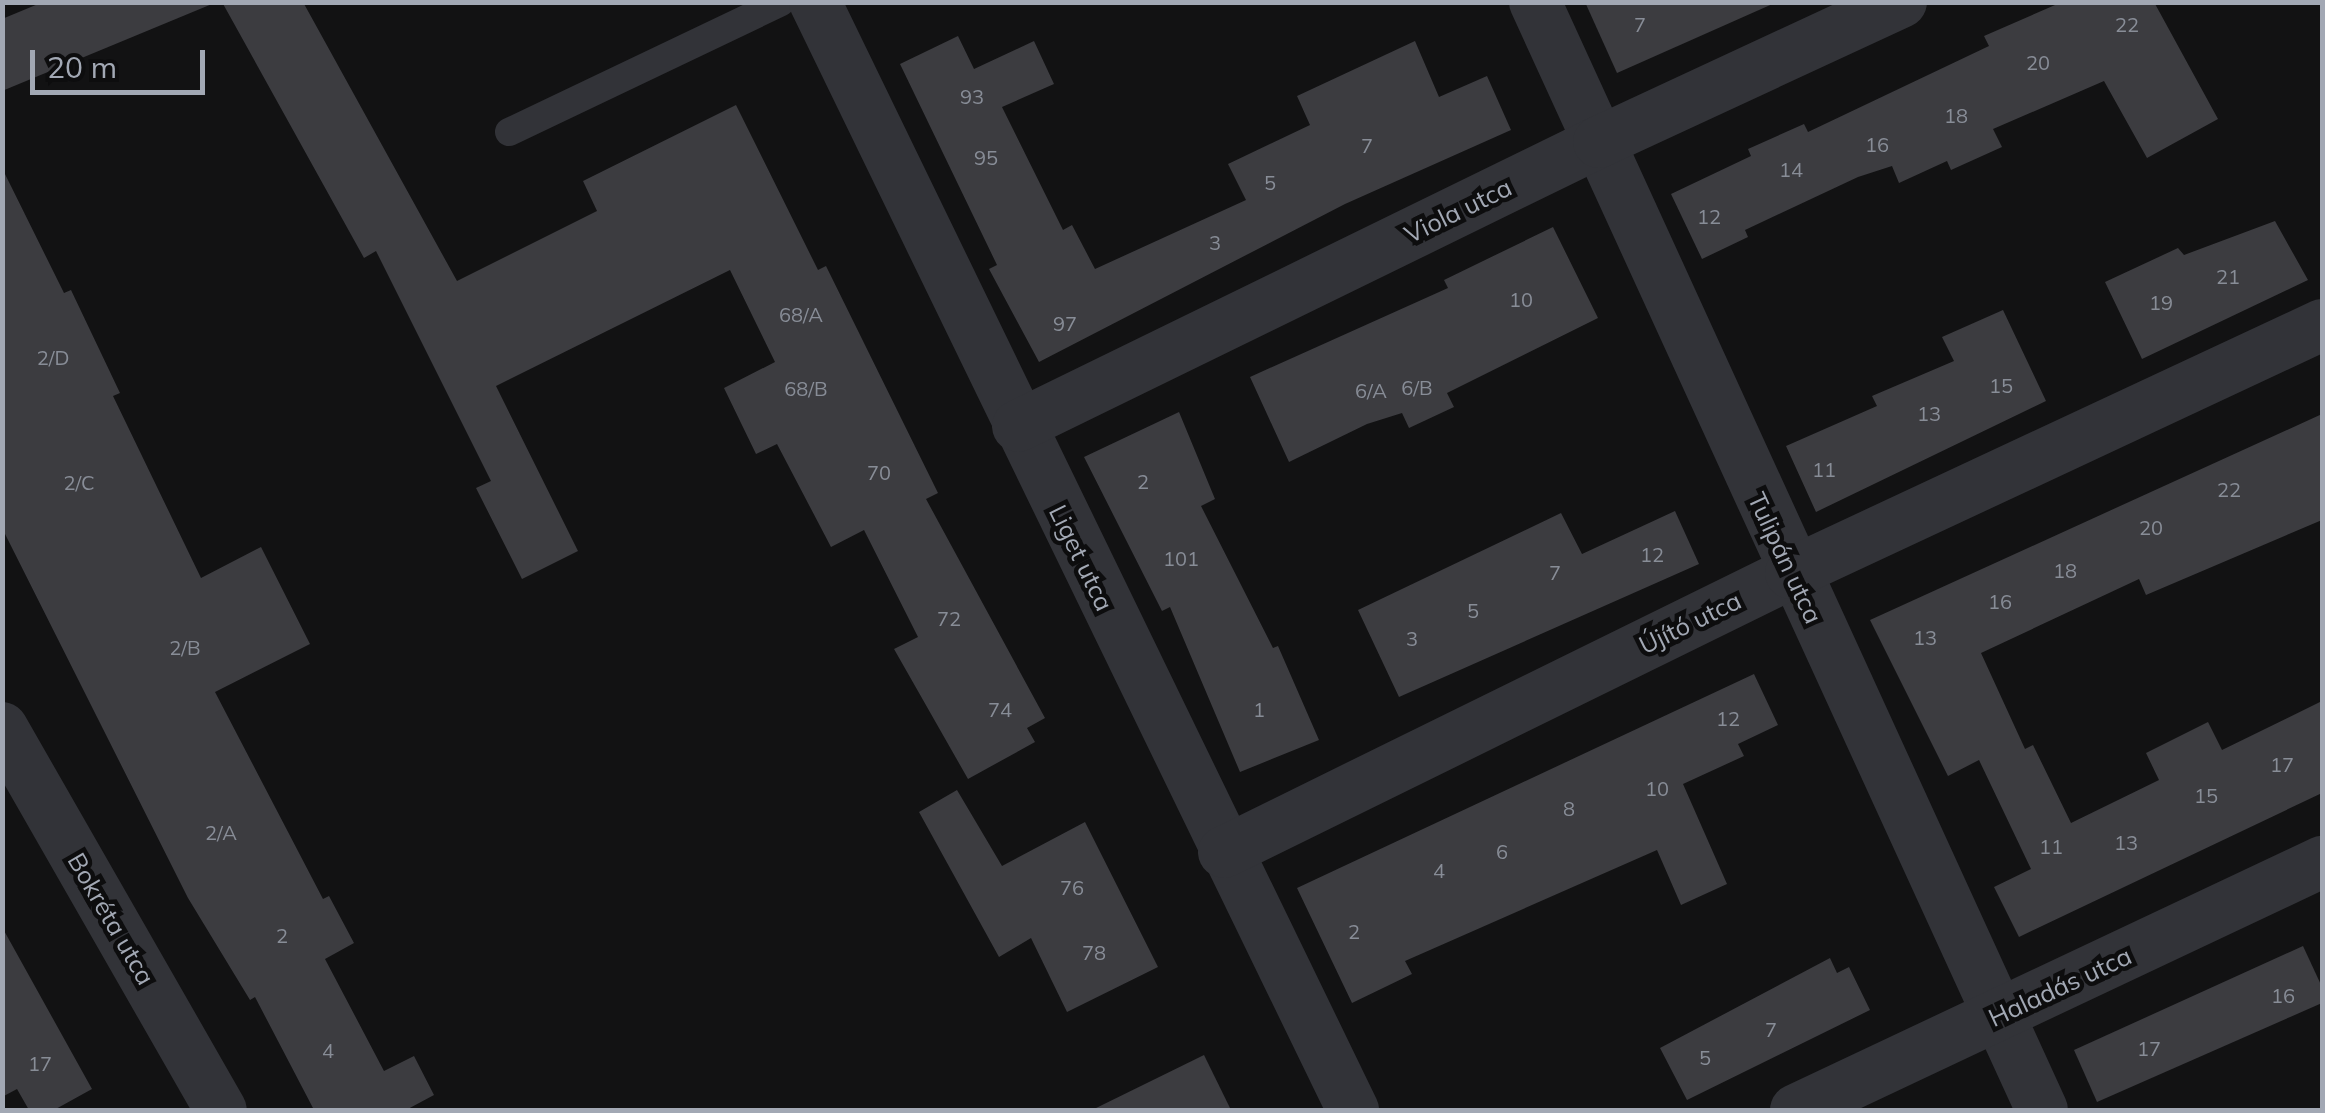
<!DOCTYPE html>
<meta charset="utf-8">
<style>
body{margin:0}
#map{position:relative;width:2325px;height:1113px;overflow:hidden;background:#121213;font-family:Mulish,sans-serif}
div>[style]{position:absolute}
.building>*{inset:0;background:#3c3c40}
.lane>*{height:28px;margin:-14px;padding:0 14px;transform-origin:14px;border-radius:14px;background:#323338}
.street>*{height:52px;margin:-26px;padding:0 26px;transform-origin:26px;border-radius:26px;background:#323338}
span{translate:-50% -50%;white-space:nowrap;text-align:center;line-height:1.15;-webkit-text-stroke:9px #0d0d0e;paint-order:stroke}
.number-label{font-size:20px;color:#888d97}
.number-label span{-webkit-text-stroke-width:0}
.street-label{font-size:25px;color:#a2a8b4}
.frame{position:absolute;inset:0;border:5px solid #a2a8b4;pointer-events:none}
.scale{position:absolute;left:30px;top:50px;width:175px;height:45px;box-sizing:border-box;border:5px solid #a2a8b4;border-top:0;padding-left:12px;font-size:30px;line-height:35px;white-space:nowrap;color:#a2a8b4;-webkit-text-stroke:8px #0d0d0e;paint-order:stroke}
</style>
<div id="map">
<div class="building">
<i style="clip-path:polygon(43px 2px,211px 2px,212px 4px,2px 91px,2px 19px)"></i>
<i style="clip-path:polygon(222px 2px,303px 2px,457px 281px,597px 211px,583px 181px,736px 105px,818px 270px,826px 266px,938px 493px,926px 499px,1045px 718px,1027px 728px,1035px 742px,968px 779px,894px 649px,918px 637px,864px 530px,831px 547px,777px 444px,756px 454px,724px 388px,775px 362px,730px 270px,496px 386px,578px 551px,522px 579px,476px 488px,491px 481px,376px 251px,364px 258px)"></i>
<i style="clip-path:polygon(1585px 2px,1777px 2px,1617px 73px)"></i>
<i style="clip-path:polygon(2062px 2px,2154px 2px,2218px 119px,2147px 158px,2104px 81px,1993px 129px,2002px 147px,1951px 170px,1947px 161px,1899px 183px,1892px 166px,1858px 177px,1745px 230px,1748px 237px,1702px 259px,1671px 194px,1751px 156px,1748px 149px,1804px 124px,1808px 132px,1989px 46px,1984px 36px)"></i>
<i style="clip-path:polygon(958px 36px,974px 69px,1034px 41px,1054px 84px,1002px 107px,1063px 230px,1072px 225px,1095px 269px,1246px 200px,1228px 164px,1310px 125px,1297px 96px,1415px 41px,1439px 97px,1487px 76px,1511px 130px,1345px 204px,1039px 362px,989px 269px,997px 265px,900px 64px)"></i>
<i style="clip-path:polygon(2px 168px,64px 293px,71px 290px,120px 393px,113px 396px,201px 578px,261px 547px,310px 644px,215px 692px,323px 899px,329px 896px,354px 943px,325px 959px,384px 1071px,414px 1056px,434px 1095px,406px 1110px,308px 1110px,313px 1108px,255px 997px,250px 1000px,188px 898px,2px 528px)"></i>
<i style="clip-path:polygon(2275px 221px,2308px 280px,2142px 359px,2105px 282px,2178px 248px,2184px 255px)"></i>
<i style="clip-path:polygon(1553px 227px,1598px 318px,1447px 393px,1454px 407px,1409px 428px,1402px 413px,1367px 424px,1289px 462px,1250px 377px,1448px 288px,1444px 280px)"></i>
<i style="clip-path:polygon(2003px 310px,2046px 401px,1816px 512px,1786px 446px,1877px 406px,1872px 396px,1954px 361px,1942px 337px)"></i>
<i style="clip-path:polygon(1179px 412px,1215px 499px,1201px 506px,1273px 648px,1278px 646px,1319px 740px,1240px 772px,1170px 607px,1162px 611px,1084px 457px)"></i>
<i style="clip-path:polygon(2322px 414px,2322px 520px,2146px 595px,2139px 579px,1981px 653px,2025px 749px,2033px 745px,2071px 823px,2159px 780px,2146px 753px,2208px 722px,2222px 750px,2322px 701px,2322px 793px,2019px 937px,1994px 887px,2031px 869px,1979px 760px,1948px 776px,1870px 620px)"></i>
<i style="clip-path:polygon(1675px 511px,1699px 564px,1399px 697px,1358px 610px,1561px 513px,1582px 554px)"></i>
<i style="clip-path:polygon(1754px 674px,1778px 725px,1738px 744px,1744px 756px,1683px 784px,1727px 884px,1681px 905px,1657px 850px,1405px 961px,1412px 974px,1352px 1003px,1297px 888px)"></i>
<i style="clip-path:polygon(957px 790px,1002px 866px,1085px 822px,1158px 967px,1067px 1012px,1031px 938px,999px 957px,919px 812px)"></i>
<i style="clip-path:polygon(2px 927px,92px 1089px,54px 1110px,29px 1110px,17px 1089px,2px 1097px)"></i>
<i style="clip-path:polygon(2303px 946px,2322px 987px,2322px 1003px,2097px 1102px,2074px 1050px)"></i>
<i style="clip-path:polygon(1830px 958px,1837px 973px,1849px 967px,1870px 1010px,1687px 1100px,1660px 1048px)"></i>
<i style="clip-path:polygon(1204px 1055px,1231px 1110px,1092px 1110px)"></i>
</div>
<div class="lane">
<i style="left:509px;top:132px;width:301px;rotate:-25.5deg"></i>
</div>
<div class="street">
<i style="left:815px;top:2px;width:1232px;rotate:64.1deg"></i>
<i style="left:1535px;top:2px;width:1218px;rotate:65.41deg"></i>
<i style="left:1018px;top:426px;width:647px;rotate:-26.05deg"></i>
<i style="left:1599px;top:142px;width:333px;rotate:-24.9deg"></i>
<i style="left:2px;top:728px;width:440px;rotate:60.2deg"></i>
<i style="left:1224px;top:852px;width:632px;rotate:-26.2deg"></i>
<i style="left:1791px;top:573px;width:586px;rotate:-25.03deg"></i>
<i style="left:1796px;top:1110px;width:582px;rotate:-25.24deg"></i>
</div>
<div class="number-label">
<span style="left:1640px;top:24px">7</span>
<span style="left:2127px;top:24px">22</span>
<span style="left:2038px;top:62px">20</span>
<span style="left:972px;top:96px">93</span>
<span style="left:1956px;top:115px">18</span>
<span style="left:1877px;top:144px">16</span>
<span style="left:1367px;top:145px">7</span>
<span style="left:986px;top:157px">95</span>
<span style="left:1791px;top:169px">14</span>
<span style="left:1270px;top:182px">5</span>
<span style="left:1709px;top:216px">12</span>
<span style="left:1215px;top:242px">3</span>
<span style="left:2228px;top:276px">21</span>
<span style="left:1521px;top:299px">10</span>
<span style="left:2161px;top:302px">19</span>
<span style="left:801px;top:314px">68/A</span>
<span style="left:1065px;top:323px">97</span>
<span style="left:53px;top:357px">2/D</span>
<span style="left:2001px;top:385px">15</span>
<span style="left:1417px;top:387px">6/B</span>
<span style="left:806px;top:388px">68/B</span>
<span style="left:1371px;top:390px">6/A</span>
<span style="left:1929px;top:413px">13</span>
<span style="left:1824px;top:469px">11</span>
<span style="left:879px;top:472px">70</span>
<span style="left:1143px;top:481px">2</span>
<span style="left:79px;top:482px">2/C</span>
<span style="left:2229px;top:489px">22</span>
<span style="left:2151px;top:527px">20</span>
<span style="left:1652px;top:554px">12</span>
<span style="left:1181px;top:558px">101</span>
<span style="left:2065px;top:570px">18</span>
<span style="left:1555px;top:572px">7</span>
<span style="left:2000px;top:601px">16</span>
<span style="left:1473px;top:610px">5</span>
<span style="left:949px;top:618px">72</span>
<span style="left:1925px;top:637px">13</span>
<span style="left:1412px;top:638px">3</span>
<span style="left:185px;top:647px">2/B</span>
<span style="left:1000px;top:709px">74</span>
<span style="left:1259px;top:709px">1</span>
<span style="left:1728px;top:718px">12</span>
<span style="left:2282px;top:764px">17</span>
<span style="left:1657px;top:788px">10</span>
<span style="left:2206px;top:795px">15</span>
<span style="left:1569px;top:808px">8</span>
<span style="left:221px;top:832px">2/A</span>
<span style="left:2126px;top:842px">13</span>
<span style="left:2051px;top:846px">11</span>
<span style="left:1502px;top:851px">6</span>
<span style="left:1439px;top:870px">4</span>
<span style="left:1072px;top:887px">76</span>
<span style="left:1354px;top:931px">2</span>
<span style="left:282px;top:935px">2</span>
<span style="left:1094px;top:952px">78</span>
<span style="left:2283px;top:995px">16</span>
<span style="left:1771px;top:1029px">7</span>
<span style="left:2149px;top:1048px">17</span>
<span style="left:328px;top:1050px">4</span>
<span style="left:1705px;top:1057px">5</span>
<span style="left:40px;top:1063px">17</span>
</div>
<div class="street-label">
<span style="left:1458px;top:211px;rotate:-26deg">Viola utca</span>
<span style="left:1081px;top:558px;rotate:64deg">Liget utca</span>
<span style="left:1785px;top:558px;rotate:65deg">Tulipán utca</span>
<span style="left:1690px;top:623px;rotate:-26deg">Újító utca</span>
<span style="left:111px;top:919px;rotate:60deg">Bokréta utca</span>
<span style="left:2060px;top:987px;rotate:-25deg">Haladás utca</span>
</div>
<div class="frame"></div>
<div class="scale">20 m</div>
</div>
